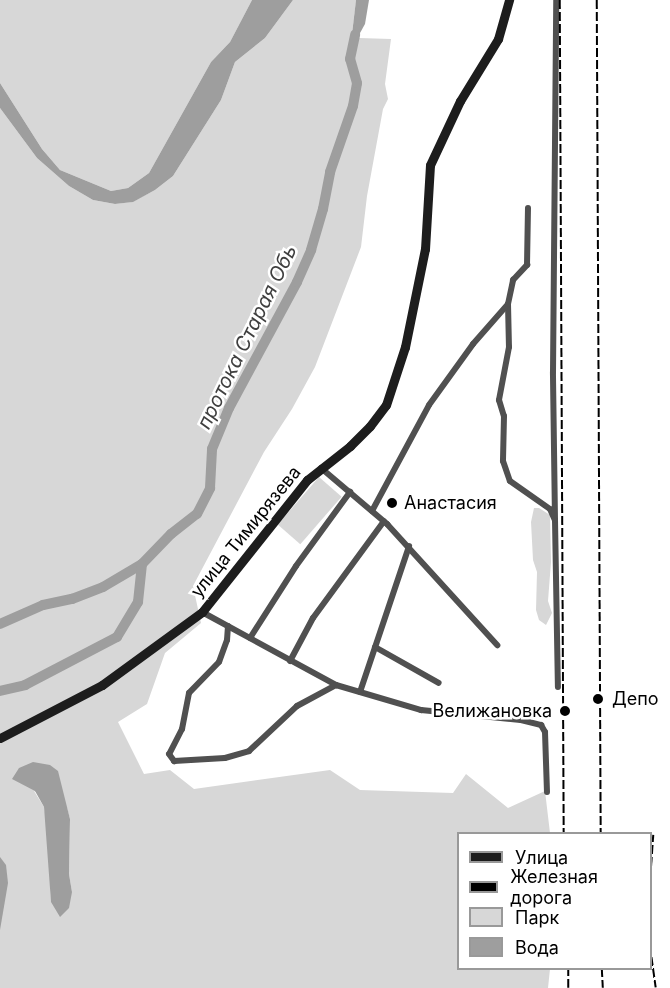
<!DOCTYPE html>
<meta charset="utf-8">
<style>
body{margin:0}
#map{position:relative;width:670px;height:988px;overflow:hidden;background:#fff;font-family:Inter,sans-serif}
div>[style]{position:absolute}
.green>*{inset:0;background:#d7d7d7;transform-origin:0 0}
.water>*{inset:0;background:#9e9e9e}
.river>*{height:10px;margin:-5px;padding:0 5px;transform-origin:5px;border-radius:5px;background:#9e9e9e}
.street>*{height:6px;margin:-3px;padding:0 3px;transform-origin:3px;border-radius:3px;background:#505050}
.secondary>*{height:9px;margin:-4.5px;padding:0 4.5px;transform-origin:4.5px;border-radius:4.5px;background:#1d1d1d}
.rail>*{height:1.5px;margin-top:-0.75px;transform-origin:0;background:repeating-linear-gradient(90deg,#000 0 9px,transparent 0 12px)}
.dots>*{width:16px;height:16px;translate:-50% -50%;box-sizing:border-box;border:3px solid #fff;border-radius:50%}
span{translate:-50% -50%;white-space:nowrap;text-align:center;line-height:1.15;-webkit-text-stroke:5px #fff;paint-order:stroke}
.poi-label{font-size:18px;color:#000}
.left{translate:0 -50%;text-align:left}
.right{translate:-100% -50%;text-align:right}
.street-label{font-size:18px;color:#000}
.water-label{font-size:20px;color:#3f3f3f;font-style:italic}
.legend{position:absolute;left:457px;top:832px;width:195px;height:138px;box-sizing:border-box;background:#fff;border:2px solid #999;margin:0;padding:8px 10px;list-style:none;font-size:18px;color:#000}
.legend li{display:flex;align-items:center;gap:12px;height:30px}
.legend b{width:30px;border:2px solid #999}
</style>
<div id="map">
<div class="green">
<i style="clip-path:polygon(0 0,252px 0,230px 42px,211px 62px,149px 173px,128px 188px,111px 191px,60px 170px,42px 149px,0 83px)"></i>
<i style="clip-path:polygon(evenodd,293px 0,356px 0,350px 50px,359px 38px,391px 39px,385px 84px,388px 99px,383px 109px,367px 196px,361px 247px,315px 367px,292px 409px,264px 452px,193px 586px,201px 623px,165px 653px,147px 704px,118px 722px,144px 774px,170px 770px,194px 789px,330px 770px,360px 790px,453px 793px,466px 774px,508px 808px,545px 791px,550px 833px,458px 834px,458px 968px,550px 969px,548px 988px,0 988px,0 108px,37px 158px,69px 186px,93px 200px,115px 204px,132px 202px,155px 190px,173px 176px,221px 100px,235px 62px,265px 38px,293px 0,34px 791px,67px 808px,70px 819px,69px 874px,72px 892px,51px 902px,48px 832px,44px 807px,34px 791px)"></i>
<i style="left:319px;top:477px;width:30px;height:63px;rotate:41deg"></i>
<i style="clip-path:polygon(534px 508px,539px 508px,550px 515px,551px 562px,548px 601px,552px 613px,546px 625px,539px 620px,536px 610px,537px 572px,533px 560px,531px 522px)"></i>
</div>
<div class="water">
<i style="clip-path:polygon(252px 0,293px 0,265px 38px,235px 62px,221px 100px,173px 176px,155px 190px,133px 202px,115px 204px,93px 200px,69px 186px,37px 158px,0 108px,0 83px,42px 149px,60px 170px,111px 191px,128px 188px,149px 173px,211px 62px,230px 42px)"></i>
<i style="clip-path:polygon(356px 0,369px 0,365px 24px,350px 51px)"></i>
<i style="clip-path:polygon(33px 762px,50px 765px,58px 771px,70px 819px,69px 874px,72px 892px,69px 908px,60px 917px,51px 902px,44px 807px,35px 791px,12px 779px,19px 768px)"></i>
<i style="clip-path:polygon(0 857px,6px 865px,8px 883px,0 930px)"></i>
</div>
<div class="river">
<i style="left:0;top:624px;width:47px;rotate:-23.8deg"></i>
<i style="left:43px;top:605px;width:30px;rotate:-12deg"></i>
<i style="left:72px;top:599px;width:33px;rotate:-21deg"></i>
<i style="left:103px;top:587px;width:45px;rotate:-30.5deg"></i>
<i style="left:142px;top:564px;width:42px;rotate:-46deg"></i>
<i style="left:171px;top:534px;width:33px;rotate:-38deg"></i>
<i style="left:197px;top:514px;width:29px;rotate:-63deg"></i>
<i style="left:210px;top:488px;width:39px;rotate:-87deg"></i>
<i style="left:212px;top:449px;width:44px;rotate:-67.5deg"></i>
<i style="left:229px;top:408px;width:143px;rotate:-61.6deg"></i>
<i style="left:297px;top:282px;width:35px;rotate:-66deg"></i>
<i style="left:311px;top:250px;width:43px;rotate:-73.7deg"></i>
<i style="left:323px;top:209px;width:38px;rotate:-79deg"></i>
<i style="left:330px;top:172px;width:70px;rotate:-70.8deg"></i>
<i style="left:353px;top:106px;width:23px;rotate:-80deg"></i>
<i style="left:357px;top:83px;width:25px;rotate:-106deg"></i>
<i style="left:350px;top:59px;width:25px;rotate:-78deg"></i>
<i style="left:0;top:691px;width:26px;rotate:-13deg"></i>
<i style="left:25px;top:685px;width:104px;rotate:-27.6deg"></i>
<i style="left:117px;top:637px;width:41px;rotate:-59deg"></i>
<i style="left:138px;top:602px;width:38px;rotate:-84deg"></i>
</div>
<div class="street">
<i style="left:508px;top:304px;width:43px;rotate:88.7deg"></i>
<i style="left:509px;top:347px;width:54px;rotate:100.7deg"></i>
<i style="left:499px;top:400px;width:17px;rotate:73deg"></i>
<i style="left:504px;top:416px;width:45px;rotate:91.3deg"></i>
<i style="left:503px;top:461px;width:21px;rotate:71deg"></i>
<i style="left:510px;top:481px;width:49px;rotate:35deg"></i>
<i style="left:550px;top:509px;width:12px;rotate:66deg"></i>
<i style="left:555px;top:520px;width:167px;rotate:89deg"></i>
<i style="left:321px;top:468px;width:87px;rotate:40.3deg"></i>
<i style="left:387px;top:524px;width:164px;rotate:47.7deg"></i>
<i style="left:372px;top:511px;width:120px;rotate:-61.7deg"></i>
<i style="left:429px;top:405px;width:75px;rotate:-54.2deg"></i>
<i style="left:473px;top:344px;width:53px;rotate:-48.8deg"></i>
<i style="left:508px;top:304px;width:25px;rotate:-78deg"></i>
<i style="left:513px;top:280px;width:21px;rotate:-47deg"></i>
<i style="left:527px;top:265px;width:57px;rotate:-89deg"></i>
<i style="left:555px;top:520px;width:148px;rotate:-90.8deg"></i>
<i style="left:553px;top:372px;width:372px;rotate:-89.5deg"></i>
<i style="left:202px;top:612px;width:153px;rotate:28.6deg"></i>
<i style="left:336px;top:685px;width:89px;rotate:16.4deg"></i>
<i style="left:421px;top:710px;width:100px;rotate:5.7deg"></i>
<i style="left:521px;top:720px;width:21px;rotate:14deg"></i>
<i style="left:541px;top:725px;width:8px;rotate:60deg"></i>
<i style="left:545px;top:732px;width:60px;rotate:88.1deg"></i>
<i style="left:228px;top:626px;width:14px;rotate:94deg"></i>
<i style="left:227px;top:640px;width:23px;rotate:110deg"></i>
<i style="left:219px;top:662px;width:43px;rotate:134.1deg"></i>
<i style="left:189px;top:693px;width:37px;rotate:101deg"></i>
<i style="left:182px;top:729px;width:28px;rotate:117deg"></i>
<i style="left:169px;top:754px;width:9px;rotate:54deg"></i>
<i style="left:174px;top:761px;width:51px;rotate:-3.4deg"></i>
<i style="left:225px;top:758px;width:25px;rotate:-16deg"></i>
<i style="left:249px;top:751px;width:66px;rotate:-43.2deg"></i>
<i style="left:297px;top:706px;width:44px;rotate:-28.3deg"></i>
<i style="left:250px;top:638px;width:85px;rotate:-57.4deg"></i>
<i style="left:296px;top:566px;width:92px;rotate:-53.9deg"></i>
<i style="left:375px;top:647px;width:73px;rotate:29.4deg"></i>
<i style="left:290px;top:661px;width:49px;rotate:-61.9deg"></i>
<i style="left:313px;top:618px;width:120px;rotate:-53.8deg"></i>
<i style="left:360px;top:692px;width:154px;rotate:-71.4deg"></i>
</div>
<div class="secondary">
<i style="left:0;top:738px;width:115px;rotate:-27.5deg"></i>
<i style="left:102px;top:685px;width:124px;rotate:-36.1deg"></i>
<i style="left:202px;top:612px;width:169px;rotate:-51.5deg"></i>
<i style="left:307px;top:480px;width:55px;rotate:-38.3deg"></i>
<i style="left:350px;top:446px;width:28px;rotate:-45deg"></i>
<i style="left:370px;top:426px;width:26px;rotate:-53deg"></i>
<i style="left:386px;top:405px;width:61px;rotate:-71.9deg"></i>
<i style="left:405px;top:347px;width:100px;rotate:-78.5deg"></i>
<i style="left:425px;top:249px;width:84px;rotate:-86.6deg"></i>
<i style="left:430px;top:165px;width:71px;rotate:-64.9deg"></i>
<i style="left:460px;top:101px;width:73px;rotate:-58.5deg"></i>
<i style="left:498px;top:39px;width:41px;rotate:-74.2deg"></i>
</div>
<div class="rail">
<i style="left:560px;top:0;width:834px;rotate:89.73deg"></i>
<i style="left:597px;top:0;width:834px;rotate:89.73deg"></i>
<i style="left:650px;top:878px;width:43px;rotate:-86deg"></i>
<i style="left:650px;top:945px;width:43px;rotate:82.1deg"></i>
<i style="left:602px;top:968px;width:20px;rotate:87deg"></i>
<i style="left:568px;top:988px;width:20px;rotate:-90deg"></i>
</div>
<div class="dots">
<i style="left:392px;top:503px;background:#000"></i>
<i style="left:598px;top:699px;background:#000"></i>
<i style="left:565px;top:711px;background:#000"></i>
</div>
<div class="poi-label">
<span class="left" style="left:404px;top:503px">Анастасия</span>
<span class="left" style="left:612px;top:699px">Депо</span>
<span class="right" style="left:552px;top:711px">Велижановка</span>
</div>
<div class="street-label">
<span style="left:246px;top:532px;rotate:-51deg">улица Тимирязева</span>
</div>
<div class="water-label">
<span style="left:247px;top:337px;rotate:-64deg">протока Старая Обь</span>
</div>
<ul class="legend">
<li><b style="height:8px;background:#1d1d1d"></b>Улица</li>
<li><b style="height:8px;background:#000"></b>Железная дорога</li>
<li><b style="height:16px;background:#d7d7d7"></b>Парк</li>
<li><b style="height:16px;background:#9e9e9e"></b>Вода</li>
</ul>
</div>
